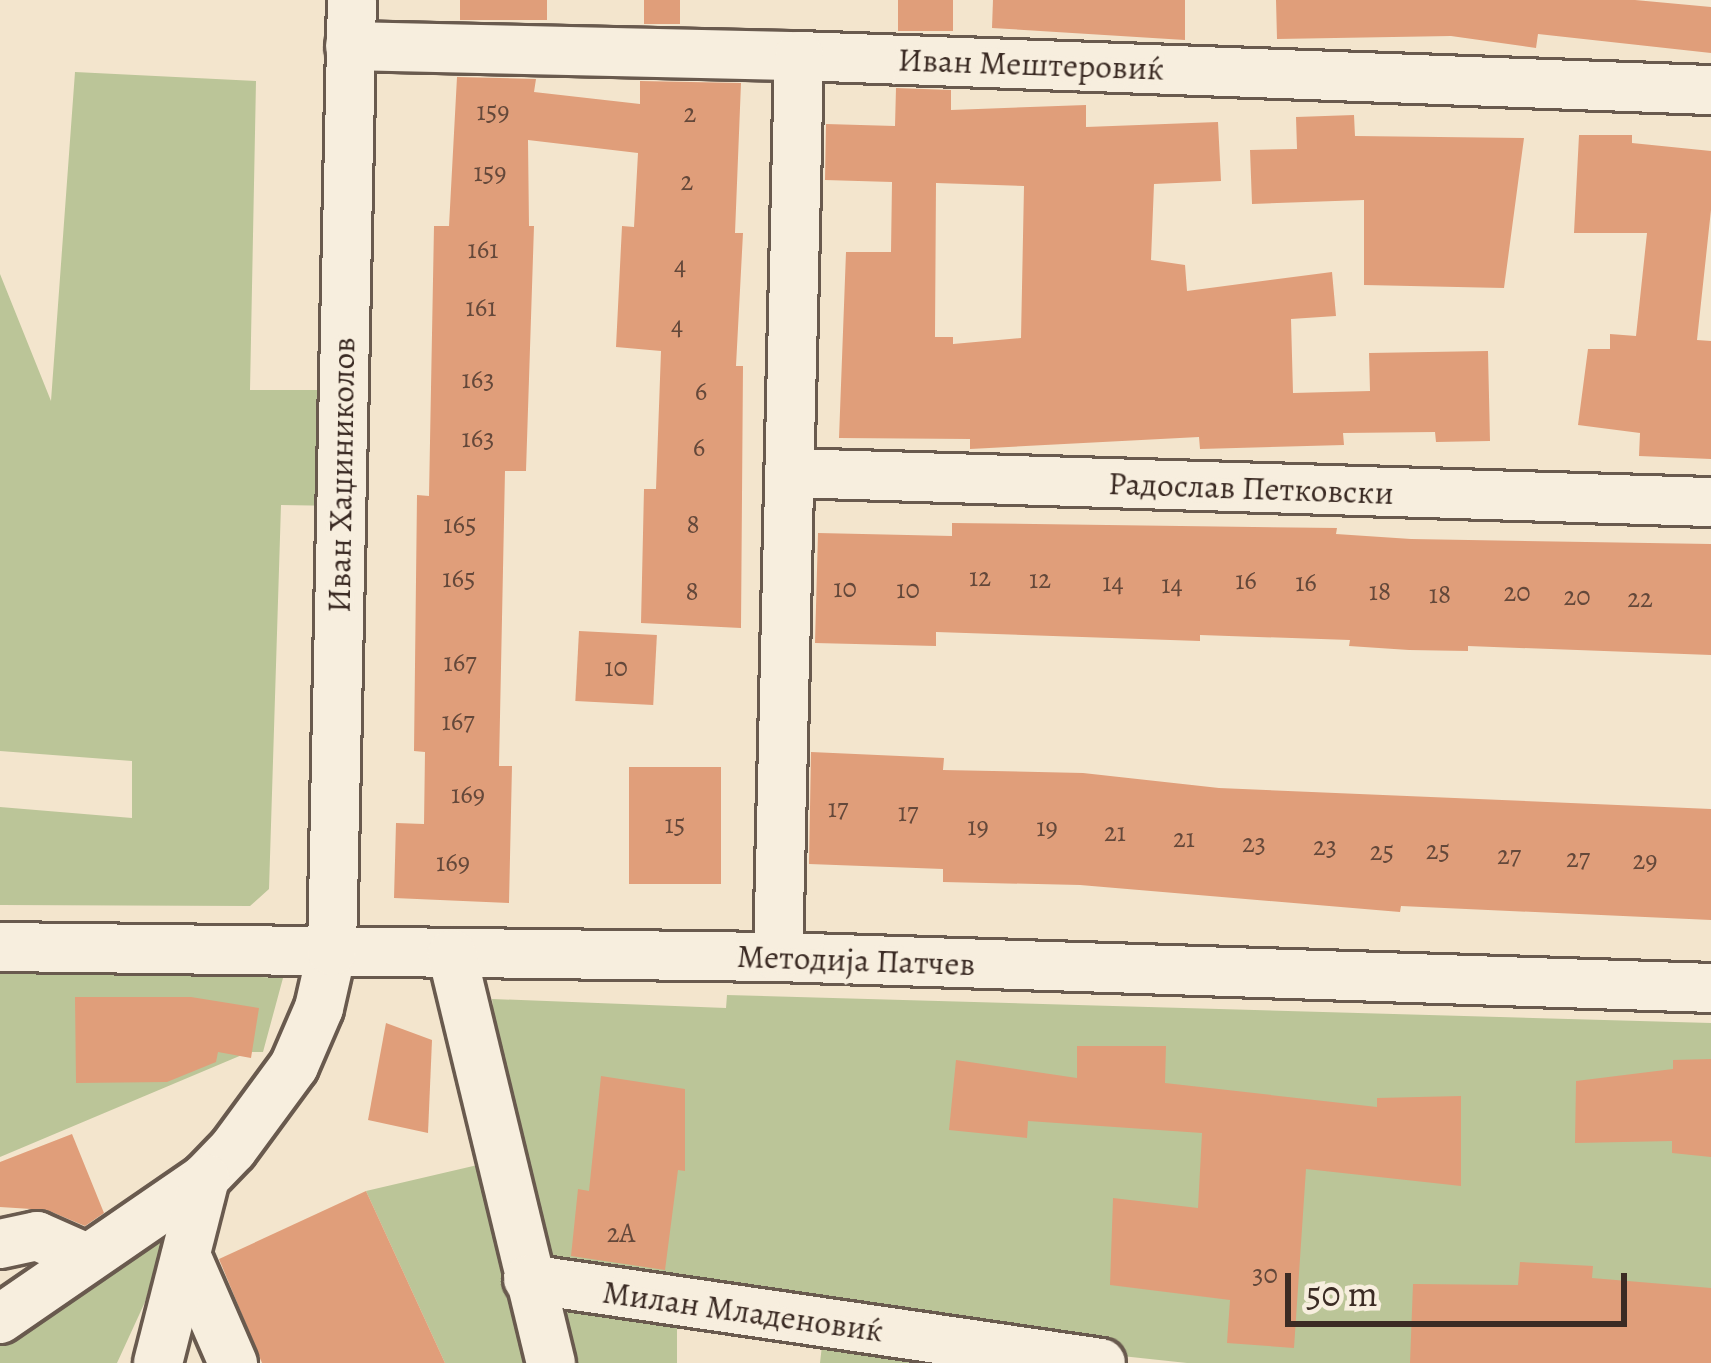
<!DOCTYPE html>
<meta charset="utf-8">
<style>
body{margin:0}
#map{position:relative;width:1711px;height:1363px;overflow:hidden;background:#f3e5cd;font-family:Alegreya,serif}
div>[style]{position:absolute}
.green>*{inset:0;background:#bbc598}
.building>*{inset:0;background:#e09e7a;transform-origin:0 0}
.roads{filter:drop-shadow(3px 0 #695a4e) drop-shadow(-3px 0 #695a4e) drop-shadow(0 3px #695a4e) drop-shadow(0 -3px #695a4e)}
.minor>*{height:48px;margin:-24px;padding:0 24px;transform-origin:24px;border-radius:24px;background:#f7eede}
span{translate:-50% -50%;white-space:nowrap;text-align:center;line-height:1.15;-webkit-text-stroke:9px #f7eede;paint-order:stroke}
.number-label{font-size:27px;color:#64483a}
.number-label span{-webkit-text-stroke-width:0}
.street-label{font-size:33px;color:#3b2b24}
.scale{position:absolute;left:1285px;top:1273px;width:342px;height:54px;box-sizing:border-box;border:6px solid #3b2b24;border-top:0;padding-left:15px;font-size:36px;line-height:42px;white-space:nowrap;color:#3b2b24;-webkit-text-stroke:9px #f7eede;paint-order:stroke}
</style>
<div id="map">
<div class="green">
<i style="clip-path:polygon(75px 72px,256px 81px,250px 390px,343px 390px,341px 506px,281px 505px,269px 889px,250px 906px,0 905px,0 807px,132px 818px,132px 761px,0 751px,0 274px,51px 401px)"></i>
<i style="clip-path:polygon(0 967px,283px 978px,263px 1052px,249px 1052px,0 1157px)"></i>
<i style="clip-path:polygon(727px 995px,1711px 1023px,1711px 1363px,1187px 1363px,1066px 1350px,1037px 1363px,820px 1363px,825px 1319px,677px 1306px,677px 1363px,445px 1363px,366px 1191px,499px 1160px,512px 1172px,492px 999px,726px 1008px)"></i>
<i style="clip-path:polygon(172px 1210px,145px 1302px,117px 1363px,0 1363px,0 1344px,71px 1296px)"></i>
</div>
<div class="building">
<i style="left:460px;top:0;width:87px;height:20px"></i>
<i style="left:644px;top:0;width:36px;height:24px"></i>
<i style="left:898px;top:0;width:55px;height:31px"></i>
<i style="clip-path:polygon(993px 0,1185px 0,1185px 40px,992px 28px)"></i>
<i style="clip-path:polygon(1276px 0,1635px 0,1711px 7px,1711px 53px,1538px 34px,1536px 48px,1451px 36px,1277px 39px)"></i>
<i style="clip-path:polygon(457px 77px,536px 79px,534px 92px,640px 104px,640px 81px,741px 83px,735px 233px,743px 233px,736px 366px,743px 366px,741px 628px,641px 623px,644px 489px,656px 489px,661px 351px,616px 347px,622px 226px,634px 227px,638px 153px,528px 140px,529px 226px,534px 226px,526px 471px,505px 471px,499px 766px,512px 766px,509px 903px,394px 898px,396px 823px,424px 824px,425px 752px,414px 751px,417px 495px,429px 496px,434px 226px,449px 226px)"></i>
<i style="clip-path:polygon(evenodd,896px 88px,951px 90px,951px 110px,1086px 105px,1086px 127px,1218px 122px,1221px 181px,1154px 184px,1151px 260px,1185px 265px,1187px 291px,1332px 272px,1336px 316px,1291px 319px,1293px 393px,1370px 391px,1369px 353px,1488px 351px,1490px 441px,1436px 442px,1435px 432px,1343px 433px,1344px 445px,1200px 449px,1199px 437px,970px 449px,970px 439px,839px 438px,846px 252px,891px 252px,892px 182px,825px 180px,826px 124px,895px 126px,896px 88px,936px 183px,1024px 186px,1021px 338px,953px 344px,953px 337px,935px 337px,936px 183px)"></i>
<i style="clip-path:polygon(1354px 115px,1355px 136px,1524px 138px,1504px 288px,1364px 285px,1364px 200px,1252px 204px,1250px 150px,1297px 149px,1296px 117px)"></i>
<i style="clip-path:polygon(1579px 135px,1632px 135px,1632px 143px,1711px 151px,1711px 210px,1697px 340px,1711px 341px,1711px 459px,1639px 456px,1640px 433px,1578px 425px,1588px 349px,1610px 349px,1610px 334px,1636px 336px,1647px 233px,1574px 233px)"></i>
<i style="clip-path:polygon(952px 523px,1337px 528px,1336px 534px,1411px 539px,1711px 544px,1711px 655px,1468px 646px,1468px 651px,1409px 650px,1349px 646px,1350px 640px,1200px 635px,1200px 641px,936px 632px,936px 646px,815px 643px,818px 533px,952px 536px)"></i>
<i style="left:579px;top:631px;width:78px;height:70px;rotate:3deg"></i>
<i style="clip-path:polygon(811px 752px,944px 758px,943px 770px,1083px 773px,1219px 788px,1711px 809px,1711px 920px,1401px 906px,1400px 912px,1080px 885px,943px 882px,943px 869px,809px 864px)"></i>
<i style="left:629px;top:767px;width:92px;height:117px"></i>
<i style="clip-path:polygon(75px 997px,191px 997px,259px 1008px,251px 1058px,218px 1052px,216px 1062px,167px 1082px,76px 1083px)"></i>
<i style="clip-path:polygon(386px 1023px,432px 1040px,428px 1133px,368px 1120px)"></i>
<i style="clip-path:polygon(1077px 1046px,1166px 1046px,1165px 1083px,1377px 1107px,1377px 1098px,1461px 1096px,1461px 1186px,1306px 1169px,1294px 1348px,1227px 1343px,1230px 1300px,1110px 1285px,1113px 1198px,1198px 1208px,1202px 1133px,1028px 1121px,1027px 1138px,949px 1130px,956px 1060px,1077px 1078px)"></i>
<i style="clip-path:polygon(1711px 1059px,1711px 1157px,1672px 1153px,1672px 1141px,1575px 1143px,1576px 1081px,1673px 1069px,1673px 1060px)"></i>
<i style="clip-path:polygon(601px 1076px,685px 1089px,685px 1171px,678px 1170px,665px 1270px,571px 1256px,578px 1189px,589px 1191px)"></i>
<i style="clip-path:polygon(72px 1134px,104px 1213px,85px 1226px,47px 1210px,0 1207px,0 1162px)"></i>
<i style="clip-path:polygon(366px 1191px,445px 1363px,262px 1363px,219px 1259px)"></i>
<i style="clip-path:polygon(1520px 1262px,1593px 1266px,1592px 1278px,1711px 1288px,1711px 1363px,1410px 1363px,1413px 1284px,1518px 1285px)"></i>
</div>
<div class="roads">
<div class="minor">
<i style="left:350px;top:46px;width:449px;rotate:1.3deg"></i>
<i style="left:799px;top:56px;width:913px;rotate:2.14deg"></i>
<i style="left:791px;top:473px;width:920px;rotate:1.81deg"></i>
<i style="left:0;top:947px;width:778px;rotate:0.74deg"></i>
<i style="left:778px;top:957px;width:934px;rotate:1.9deg"></i>
<i style="left:452px;top:954px;width:421px;rotate:76.4deg"></i>
<i style="left:778px;top:957px;width:901px;rotate:-88.66deg"></i>
<i style="left:0;top:1244px;width:38px;rotate:-12deg"></i>
<i style="left:37px;top:1236px;width:55px;rotate:23.7deg"></i>
<i style="left:186px;top:1255px;width:118px;rotate:66.5deg"></i>
<i style="left:528px;top:1279px;width:579px;rotate:8.34deg"></i>
<i style="left:0;top:1319px;width:249px;rotate:-34.5deg"></i>
<i style="left:205px;top:1178px;width:40px;rotate:-46deg"></i>
<i style="left:233px;top:1149px;width:103px;rotate:-53.7deg"></i>
<i style="left:294px;top:1066px;width:63px;rotate:-66.7deg"></i>
<i style="left:319px;top:1008px;width:58px;rotate:-77.2deg"></i>
<i style="left:332px;top:951px;width:951px;rotate:-88.8deg"></i>
<i style="left:158px;top:1363px;width:191px;rotate:-75.7deg"></i>
</div>
</div>
<div class="number-label">
<span style="left:493px;top:112px">159</span>
<span style="left:690px;top:114px">2</span>
<span style="left:490px;top:173px">159</span>
<span style="left:687px;top:182px">2</span>
<span style="left:483px;top:250px">161</span>
<span style="left:680px;top:266px">4</span>
<span style="left:481px;top:308px">161</span>
<span style="left:677px;top:326px">4</span>
<span style="left:478px;top:380px">163</span>
<span style="left:701px;top:392px">6</span>
<span style="left:478px;top:439px">163</span>
<span style="left:699px;top:448px">6</span>
<span style="left:460px;top:525px">165</span>
<span style="left:693px;top:525px">8</span>
<span style="left:980px;top:578px">12</span>
<span style="left:459px;top:579px">165</span>
<span style="left:1040px;top:580px">12</span>
<span style="left:1246px;top:581px">16</span>
<span style="left:1113px;top:583px">14</span>
<span style="left:1306px;top:583px">16</span>
<span style="left:1172px;top:585px">14</span>
<span style="left:845px;top:589px">10</span>
<span style="left:908px;top:590px">10</span>
<span style="left:692px;top:592px">8</span>
<span style="left:1380px;top:592px">18</span>
<span style="left:1517px;top:593px">20</span>
<span style="left:1440px;top:595px">18</span>
<span style="left:1577px;top:597px">20</span>
<span style="left:1640px;top:599px">22</span>
<span style="left:460px;top:663px">167</span>
<span style="left:616px;top:668px">10</span>
<span style="left:458px;top:722px">167</span>
<span style="left:468px;top:795px">169</span>
<span style="left:838px;top:809px">17</span>
<span style="left:908px;top:813px">17</span>
<span style="left:675px;top:825px">15</span>
<span style="left:978px;top:827px">19</span>
<span style="left:1047px;top:828px">19</span>
<span style="left:1115px;top:833px">21</span>
<span style="left:1184px;top:839px">21</span>
<span style="left:1254px;top:844px">23</span>
<span style="left:1325px;top:847px">23</span>
<span style="left:1438px;top:851px">25</span>
<span style="left:1382px;top:852px">25</span>
<span style="left:1509px;top:856px">27</span>
<span style="left:1578px;top:859px">27</span>
<span style="left:1645px;top:861px">29</span>
<span style="left:453px;top:863px">169</span>
<span style="left:621px;top:1234px">2А</span>
<span style="left:1265px;top:1275px">30</span>
</div>
<div class="street-label">
<span style="left:1031px;top:64px;rotate:2deg">Иван Мештеровиќ</span>
<span style="left:341px;top:475px;rotate:-89deg">Иван Хаџиниколов</span>
<span style="left:1251px;top:488px;rotate:2deg">Радослав Петковски</span>
<span style="left:856px;top:960px;rotate:2deg">Методија Патчев</span>
<span style="left:743px;top:1311px;rotate:8deg">Милан Младеновиќ</span>
</div>
<div class="scale">50 m</div>
</div>
